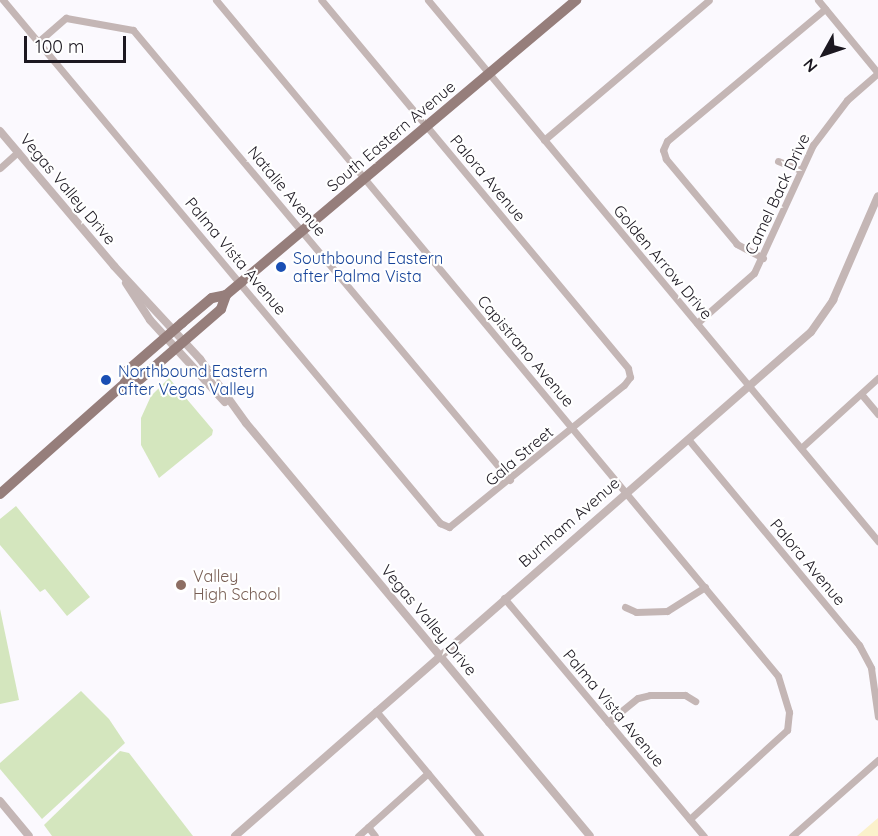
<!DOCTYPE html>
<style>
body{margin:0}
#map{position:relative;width:878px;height:836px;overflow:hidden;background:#fbf9fe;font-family:Quicksand,sans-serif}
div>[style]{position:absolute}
.green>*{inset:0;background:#d4e6be}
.sand>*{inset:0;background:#fbf1cb}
.minor>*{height:7px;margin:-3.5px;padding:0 3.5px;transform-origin:3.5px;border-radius:3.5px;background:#c4b6b5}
.tertiary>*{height:8px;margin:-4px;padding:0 4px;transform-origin:4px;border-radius:4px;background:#c4b6b5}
.primary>*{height:10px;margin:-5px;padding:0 5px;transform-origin:5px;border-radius:5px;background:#967e7b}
.dots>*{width:16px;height:16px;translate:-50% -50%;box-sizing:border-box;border:3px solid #fff;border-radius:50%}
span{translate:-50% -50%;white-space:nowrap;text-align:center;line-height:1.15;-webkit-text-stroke:4.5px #fff;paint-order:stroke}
.street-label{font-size:16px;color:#1c1821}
.transit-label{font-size:16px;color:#164399}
.left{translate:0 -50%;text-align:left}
.education-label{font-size:16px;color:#785e54}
.north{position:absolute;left:794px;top:24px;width:60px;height:60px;-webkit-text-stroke:4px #fff;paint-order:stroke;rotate:230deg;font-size:16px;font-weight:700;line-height:24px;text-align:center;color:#1c1821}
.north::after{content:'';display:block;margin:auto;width:21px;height:27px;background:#1c1821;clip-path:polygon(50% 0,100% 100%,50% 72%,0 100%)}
.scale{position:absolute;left:24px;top:36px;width:102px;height:27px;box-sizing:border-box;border:3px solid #1c1821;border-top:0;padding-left:8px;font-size:18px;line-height:21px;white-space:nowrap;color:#1c1821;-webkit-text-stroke:4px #fff;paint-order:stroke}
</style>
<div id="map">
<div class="green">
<i style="clip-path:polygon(169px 378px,213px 430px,212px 435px,159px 478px,141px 445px,141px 418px,151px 396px)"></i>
<i style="clip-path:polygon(16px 506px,90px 597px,67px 616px,45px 589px,40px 592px,0 545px,0 519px)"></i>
<i style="clip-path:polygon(0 609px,19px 700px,0 704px)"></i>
<i style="clip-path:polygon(81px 691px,109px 719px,125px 743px,42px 819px,0 769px,0 763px)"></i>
<i style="clip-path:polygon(120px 751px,129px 753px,193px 836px,52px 836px,44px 825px)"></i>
</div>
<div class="sand">
<i style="clip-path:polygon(878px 818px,878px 836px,857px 836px)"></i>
</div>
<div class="minor">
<i style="left:3px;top:0;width:682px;rotate:50.12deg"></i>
<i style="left:440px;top:523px;width:10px;rotate:24deg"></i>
<i style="left:449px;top:527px;width:225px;rotate:-39.1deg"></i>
<i style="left:624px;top:385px;width:10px;rotate:-53deg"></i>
<i style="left:630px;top:377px;width:9px;rotate:-103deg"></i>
<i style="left:628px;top:368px;width:479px;rotate:-129.8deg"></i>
<i style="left:216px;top:0;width:879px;rotate:50.26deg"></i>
<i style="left:778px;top:676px;width:38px;rotate:73deg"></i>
<i style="left:789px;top:712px;width:18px;rotate:96deg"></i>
<i style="left:787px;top:730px;width:132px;rotate:137.5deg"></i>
<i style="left:428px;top:0;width:704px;rotate:50.25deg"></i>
<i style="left:818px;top:0;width:94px;rotate:50.6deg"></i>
<i style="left:38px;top:42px;width:37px;rotate:-41deg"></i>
<i style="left:66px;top:18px;width:68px;rotate:10.2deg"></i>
<i style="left:133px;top:30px;width:587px;rotate:50.04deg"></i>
<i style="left:544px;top:140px;width:216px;rotate:-40.3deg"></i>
<i style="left:778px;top:161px;width:24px;rotate:22deg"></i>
<i style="left:0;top:168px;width:24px;rotate:-42deg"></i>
<i style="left:763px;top:258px;width:30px;rotate:-152deg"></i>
<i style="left:737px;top:244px;width:111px;rotate:-129.9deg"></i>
<i style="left:666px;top:159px;width:9px;rotate:-108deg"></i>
<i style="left:663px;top:150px;width:10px;rotate:-66deg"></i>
<i style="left:667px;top:141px;width:206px;rotate:-39.9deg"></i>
<i style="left:697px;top:323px;width:76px;rotate:-41.3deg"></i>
<i style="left:754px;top:273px;width:141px;rotate:-65.3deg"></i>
<i style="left:813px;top:145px;width:56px;rotate:-52.9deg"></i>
<i style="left:847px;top:100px;width:41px;rotate:-41.1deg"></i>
<i style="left:862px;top:395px;width:25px;rotate:50deg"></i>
<i style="left:688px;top:439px;width:268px;rotate:50.3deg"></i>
<i style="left:859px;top:645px;width:26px;rotate:62deg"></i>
<i style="left:871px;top:668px;width:49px;rotate:81.9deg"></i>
<i style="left:801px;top:448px;width:104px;rotate:-42.3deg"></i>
<i style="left:504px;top:598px;width:311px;rotate:50deg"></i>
<i style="left:625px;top:607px;width:12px;rotate:24deg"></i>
<i style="left:636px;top:612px;width:31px;rotate:-2deg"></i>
<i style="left:667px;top:611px;width:45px;rotate:-32.3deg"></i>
<i style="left:376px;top:711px;width:163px;rotate:50.2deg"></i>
<i style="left:608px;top:722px;width:38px;rotate:-39deg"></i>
<i style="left:638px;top:698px;width:12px;rotate:-14deg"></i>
<i style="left:650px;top:695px;width:35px"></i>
<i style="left:685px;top:695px;width:12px;rotate:31deg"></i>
<i style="left:368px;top:827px;width:11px;rotate:52deg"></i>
<i style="left:358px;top:836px;width:94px;rotate:-42deg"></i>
<i style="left:792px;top:836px;width:115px;rotate:-41.5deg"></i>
</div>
<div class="tertiary">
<i style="left:0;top:131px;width:177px;rotate:49.8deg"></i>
<i style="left:114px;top:266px;width:127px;rotate:47.2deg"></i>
<i style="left:200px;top:359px;width:79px;rotate:54.3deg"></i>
<i style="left:246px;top:423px;width:537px;rotate:50.21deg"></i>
<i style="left:126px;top:283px;width:44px;rotate:57deg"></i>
<i style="left:150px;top:320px;width:111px;rotate:47.6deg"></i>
<i style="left:0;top:801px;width:45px;rotate:50.4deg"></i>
<i style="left:235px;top:836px;width:765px;rotate:-41.19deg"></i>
<i style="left:811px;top:332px;width:39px;rotate:-55deg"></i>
<i style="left:833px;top:300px;width:113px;rotate:-66.6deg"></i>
</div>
<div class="primary">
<i style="left:125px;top:383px;width:13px;rotate:-77deg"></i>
<i style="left:128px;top:370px;width:72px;rotate:-41deg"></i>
<i style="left:182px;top:323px;width:39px;rotate:-40deg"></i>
<i style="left:212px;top:298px;width:14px;rotate:-12deg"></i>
<i style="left:226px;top:295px;width:458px;rotate:-40.1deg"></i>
<i style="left:0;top:494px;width:167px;rotate:-41.6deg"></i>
<i style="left:125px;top:383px;width:13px;rotate:-9deg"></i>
<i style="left:138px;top:381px;width:110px;rotate:-40.9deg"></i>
<i style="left:221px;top:309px;width:15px;rotate:-70deg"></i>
</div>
<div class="dots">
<i style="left:281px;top:267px;background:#1a4fb4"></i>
<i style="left:106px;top:380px;background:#1a4fb4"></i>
<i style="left:181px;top:585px;background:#8d6e63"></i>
</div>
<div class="street-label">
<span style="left:391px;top:136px;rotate:-40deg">South Eastern Avenue</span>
<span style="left:488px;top:178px;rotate:50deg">Palora Avenue</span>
<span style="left:68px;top:189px;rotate:50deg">Vegas Valley Drive</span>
<span style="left:287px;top:191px;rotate:50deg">Natalie Avenue</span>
<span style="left:777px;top:194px;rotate:-65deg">Camel Back Drive</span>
<span style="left:236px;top:256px;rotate:50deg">Palma Vista Avenue</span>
<span style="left:663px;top:262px;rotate:50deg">Golden Arrow Drive</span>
<span style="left:526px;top:351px;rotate:50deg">Capistrano Avenue</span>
<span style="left:519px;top:456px;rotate:-40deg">Gala Street</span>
<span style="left:569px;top:522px;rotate:-41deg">Burnham Avenue</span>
<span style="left:808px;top:562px;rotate:50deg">Palora Avenue</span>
<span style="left:429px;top:620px;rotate:50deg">Vegas Valley Drive</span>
<span style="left:614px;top:708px;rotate:50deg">Palma Vista Avenue</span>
</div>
<div class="transit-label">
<span class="left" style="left:293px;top:267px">Southbound Eastern<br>after Palma Vista</span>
<span class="left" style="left:118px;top:380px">Northbound Eastern<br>after Vegas Valley</span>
</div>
<div class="education-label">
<span class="left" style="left:193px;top:585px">Valley<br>High School</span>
</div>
<div class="north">N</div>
<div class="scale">100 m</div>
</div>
